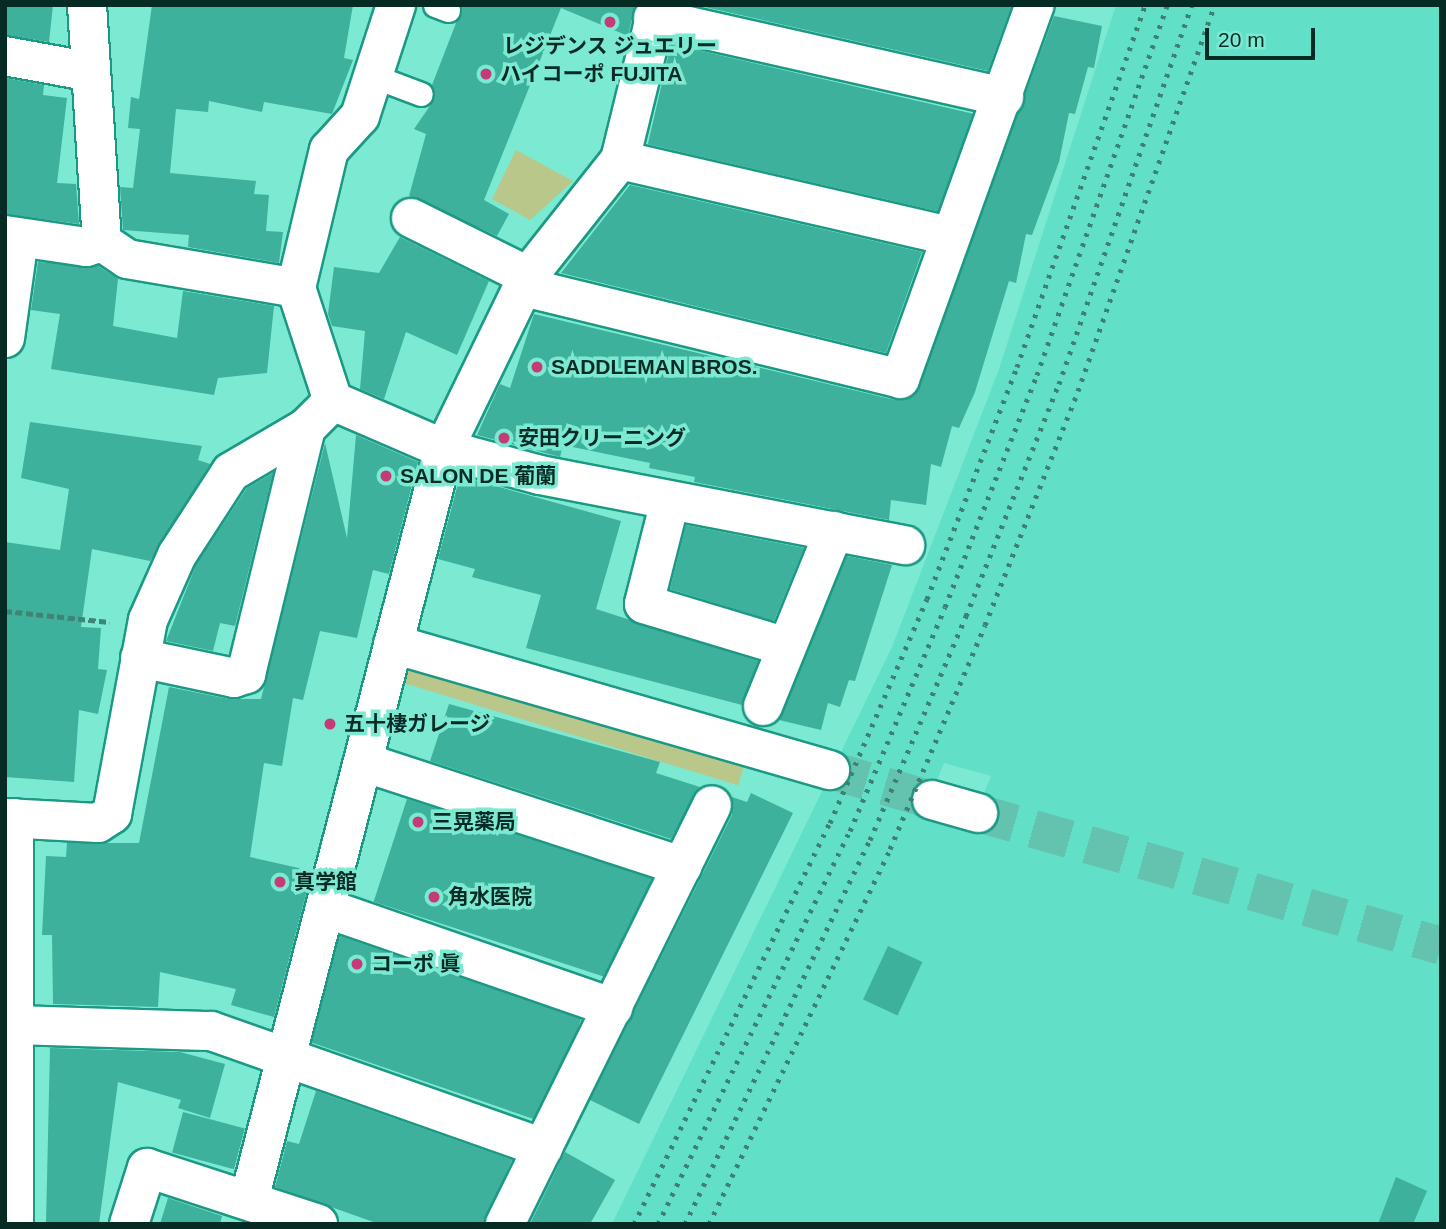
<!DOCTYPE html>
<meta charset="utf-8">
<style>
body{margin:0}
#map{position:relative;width:1446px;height:1229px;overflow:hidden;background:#7ce9d2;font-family:Arial,"Noto Sans JP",sans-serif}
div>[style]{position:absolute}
.built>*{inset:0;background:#62dfc7}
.green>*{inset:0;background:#bac78b;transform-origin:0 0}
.building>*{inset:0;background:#3db19b;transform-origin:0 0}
.minor-tunnel>*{height:38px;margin-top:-19px;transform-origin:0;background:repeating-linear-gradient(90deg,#64c3af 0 38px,transparent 0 57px)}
.path>*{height:4.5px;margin-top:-2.25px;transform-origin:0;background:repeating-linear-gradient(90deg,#3e8576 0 7px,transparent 0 10.5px)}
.roads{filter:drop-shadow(2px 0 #1b9985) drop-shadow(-2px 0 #1b9985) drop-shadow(0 2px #1b9985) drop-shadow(0 -2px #1b9985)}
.service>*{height:23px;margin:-11.5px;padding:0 11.5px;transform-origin:11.5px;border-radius:11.5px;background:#fff}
.minor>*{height:38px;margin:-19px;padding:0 19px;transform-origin:19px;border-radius:19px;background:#fff}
.rail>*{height:5px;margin-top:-2.5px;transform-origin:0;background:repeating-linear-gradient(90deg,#3c8173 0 3.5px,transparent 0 10.5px)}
.dots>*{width:19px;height:19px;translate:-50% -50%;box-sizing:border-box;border:4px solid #7ce9d2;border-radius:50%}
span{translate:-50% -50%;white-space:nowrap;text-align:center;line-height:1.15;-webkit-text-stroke:7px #7ce9d2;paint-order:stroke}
.poi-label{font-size:21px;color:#062b24;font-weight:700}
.left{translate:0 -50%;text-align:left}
.frame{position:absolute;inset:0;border:7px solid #062b24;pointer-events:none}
.scale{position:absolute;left:1205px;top:28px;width:110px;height:32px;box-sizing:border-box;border:4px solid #062b24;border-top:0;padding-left:9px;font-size:21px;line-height:24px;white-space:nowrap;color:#062b24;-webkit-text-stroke:5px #7ce9d2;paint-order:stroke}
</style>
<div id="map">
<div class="built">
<i style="clip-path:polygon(evenodd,1116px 5px,1441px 5px,1441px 1224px,612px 1224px,892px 647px,999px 369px,1116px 5px,944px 763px,991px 776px,970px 829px,923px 815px,944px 763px)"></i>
</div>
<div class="green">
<i style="clip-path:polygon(516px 150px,573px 181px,530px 220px,492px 199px)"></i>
<i style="left:400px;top:660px;width:360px;height:21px;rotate:17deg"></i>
</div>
<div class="building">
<i style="clip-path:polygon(5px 5px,53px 5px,49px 42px,5px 35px)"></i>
<i style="clip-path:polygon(152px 5px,353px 5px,344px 58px,353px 60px,332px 114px,264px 102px,262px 112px,209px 101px,208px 112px,176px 109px,170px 173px,256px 181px,254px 194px,269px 195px,266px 231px,283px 232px,279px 263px,188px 247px,189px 235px,123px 230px,120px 187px,133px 188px,140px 129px,128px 128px,131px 97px,139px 99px)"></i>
<i style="clip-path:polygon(463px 5px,635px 5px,628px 36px,561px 8px,484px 200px,509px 214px,497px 236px,409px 196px,426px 134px,414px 129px,434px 100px,432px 85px)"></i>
<i style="clip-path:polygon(696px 5px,1003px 5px,1011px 7px,988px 71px)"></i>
<i style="clip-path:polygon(1054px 16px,1102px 26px,1094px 68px,1088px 67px,1075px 114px,1069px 113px,1059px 162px,1032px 235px,1026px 234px,1016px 283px,1009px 281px,975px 392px,959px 428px,952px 426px,941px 467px,931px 464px,926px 505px,891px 500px,889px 520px,694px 482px,695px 477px,649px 468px,650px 463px,563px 445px,560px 457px,477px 435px,500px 384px,510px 388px,534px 314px,895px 400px,914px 396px)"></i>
<i style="left:671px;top:44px;width:310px;height:103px;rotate:13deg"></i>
<i style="clip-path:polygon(6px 78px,44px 85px,43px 95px,67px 98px,57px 183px,76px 184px,79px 224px,5px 214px)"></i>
<i style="clip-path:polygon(630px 185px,922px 252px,886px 353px,561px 273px)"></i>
<i style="clip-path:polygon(400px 237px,489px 281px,457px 355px,406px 332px,384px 399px,360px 389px,365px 331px,332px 326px,328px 314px,334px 267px,379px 273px)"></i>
<i style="clip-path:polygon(38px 262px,98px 266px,118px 279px,113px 326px,177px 338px,183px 291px,274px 306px,267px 373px,218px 378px,214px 395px,51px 369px,60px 314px,31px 310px)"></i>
<i style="clip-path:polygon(30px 422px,202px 446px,198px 460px,210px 464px,150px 561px,92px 549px,81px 627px,101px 628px,98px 669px,107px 670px,98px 714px,79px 710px,74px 782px,5px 777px,5px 542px,60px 550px,69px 489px,21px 478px)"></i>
<i style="clip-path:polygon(356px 435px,418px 462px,389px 574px,373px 570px,357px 638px,320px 631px,303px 700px,293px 698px,282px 766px,264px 763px,250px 857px,312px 871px,274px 1017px,231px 1005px,236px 989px,160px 972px,158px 1007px,53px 1004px,52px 935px,42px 935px,46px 856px,66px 857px,67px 843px,139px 843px,169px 687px,229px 699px,261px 699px,325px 443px,347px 538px)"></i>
<i style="clip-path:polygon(273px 473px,235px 626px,220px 623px,213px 651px,166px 641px,196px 565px,247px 488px)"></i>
<i style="clip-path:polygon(460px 476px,621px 521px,596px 609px,758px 661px,742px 705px,526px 648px,541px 595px,472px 577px,475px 569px,438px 559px)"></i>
<i style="clip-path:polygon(686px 525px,804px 548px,774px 621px,670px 589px)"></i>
<i style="clip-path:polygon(847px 556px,892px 565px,855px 681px,849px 680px,840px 707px,828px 703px,821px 730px,779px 720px)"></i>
<i style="clip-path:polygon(449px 704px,660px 762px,656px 773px,700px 787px,671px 839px,430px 761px)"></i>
<i style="clip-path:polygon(751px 793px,793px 813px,639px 1124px,590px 1100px,732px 815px,732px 797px,747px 802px)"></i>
<i style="left:407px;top:799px;width:257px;height:108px;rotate:18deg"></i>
<i style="left:340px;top:936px;width:255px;height:110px;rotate:19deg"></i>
<i style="left:888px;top:946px;width:38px;height:59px;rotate:25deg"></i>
<i style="clip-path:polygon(50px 1048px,180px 1052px,225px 1064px,210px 1118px,178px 1108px,181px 1100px,118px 1082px,99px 1224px,46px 1224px)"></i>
<i style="clip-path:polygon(316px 1091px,512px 1160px,483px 1224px,379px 1224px,275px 1187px,287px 1141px,299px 1144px)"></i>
<i style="left:183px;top:1112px;width:64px;height:42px;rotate:15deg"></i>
<i style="clip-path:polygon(565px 1152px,615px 1180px,590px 1224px,530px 1224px)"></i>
<i style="clip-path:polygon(1396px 1177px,1427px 1191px,1413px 1224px,1378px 1224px)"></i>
<i style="clip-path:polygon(168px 1198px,222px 1216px,220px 1224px,160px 1224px)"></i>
</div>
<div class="minor-tunnel">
<i style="left:830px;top:770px;width:106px;rotate:16.4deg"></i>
<i style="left:978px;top:813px;width:482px;rotate:16deg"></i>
</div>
<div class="path">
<i style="left:5px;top:611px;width:105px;rotate:6deg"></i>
</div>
<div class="roads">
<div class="service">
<i style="left:435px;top:5px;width:14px;rotate:21deg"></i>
<i style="left:373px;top:76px;width:51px;rotate:20.6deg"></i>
</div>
<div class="minor">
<i style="left:87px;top:5px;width:237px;rotate:86.4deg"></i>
<i style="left:653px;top:18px;width:360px;rotate:12.7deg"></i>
<i style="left:5px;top:56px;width:83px;rotate:10.4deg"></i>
<i style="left:620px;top:160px;width:338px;rotate:13deg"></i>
<i style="left:411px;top:218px;width:131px;rotate:26.4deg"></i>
<i style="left:5px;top:235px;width:82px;rotate:8.4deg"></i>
<i style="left:86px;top:247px;width:17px;rotate:-17deg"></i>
<i style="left:102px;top:242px;width:30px;rotate:34deg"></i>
<i style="left:127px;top:259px;width:171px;rotate:9.7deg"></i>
<i style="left:524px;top:287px;width:387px;rotate:13.7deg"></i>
<i style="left:900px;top:379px;width:398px;rotate:-70.2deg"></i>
<i style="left:5px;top:338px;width:100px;rotate:-82deg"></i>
<i style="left:333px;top:401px;width:119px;rotate:-108.1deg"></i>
<i style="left:296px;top:288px;width:142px;rotate:-76.6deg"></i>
<i style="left:329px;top:150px;width:46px;rotate:-47.6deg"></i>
<i style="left:360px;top:116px;width:117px;rotate:-72deg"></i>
<i style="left:670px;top:501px;width:106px;rotate:104.2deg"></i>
<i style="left:644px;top:604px;width:148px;rotate:16.8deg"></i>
<i style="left:393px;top:644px;width:455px;rotate:16.1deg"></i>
<i style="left:140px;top:658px;width:96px;rotate:12deg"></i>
<i style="left:234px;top:678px;width:13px;rotate:-18deg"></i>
<i style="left:246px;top:674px;width:253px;rotate:-76.3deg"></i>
<i style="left:763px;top:706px;width:189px;rotate:-67.9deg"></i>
<i style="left:363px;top:762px;width:336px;rotate:18.1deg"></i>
<i style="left:932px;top:800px;width:48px;rotate:15.8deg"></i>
<i style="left:5px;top:818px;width:93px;rotate:3.1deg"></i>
<i style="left:98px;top:823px;width:17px;rotate:-33deg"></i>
<i style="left:112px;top:814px;width:197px;rotate:-79.5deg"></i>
<i style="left:148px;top:620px;width:71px;rotate:-66deg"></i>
<i style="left:177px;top:555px;width:99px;rotate:-57deg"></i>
<i style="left:231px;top:472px;width:87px;rotate:-30.4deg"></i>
<i style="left:306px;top:428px;width:38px;rotate:-45deg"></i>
<i style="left:333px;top:401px;width:121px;rotate:23.4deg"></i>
<i style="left:444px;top:449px;width:99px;rotate:15.2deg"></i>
<i style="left:540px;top:475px;width:372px;rotate:10.9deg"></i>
<i style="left:14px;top:818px;width:406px;rotate:90deg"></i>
<i style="left:325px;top:908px;width:305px;rotate:19.1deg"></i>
<i style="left:18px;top:1025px;width:193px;rotate:1.8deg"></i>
<i style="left:211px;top:1031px;width:352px;rotate:19.4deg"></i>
<i style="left:249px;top:1200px;width:776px;rotate:-75.44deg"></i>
<i style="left:444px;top:449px;width:192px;rotate:-64.1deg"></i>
<i style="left:528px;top:276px;width:148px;rotate:-51.6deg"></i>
<i style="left:620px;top:160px;width:160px;rotate:-76.2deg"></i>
<i style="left:129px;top:1224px;width:59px;rotate:-72.2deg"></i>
<i style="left:147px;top:1168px;width:180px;rotate:18.1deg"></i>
<i style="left:505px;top:1224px;width:467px;rotate:-63.7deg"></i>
</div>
</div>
<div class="rail">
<i style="left:634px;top:1224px;width:446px;rotate:-64deg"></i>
<i style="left:830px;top:823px;width:244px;rotate:-66.6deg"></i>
<i style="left:927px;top:599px;width:249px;rotate:-68.8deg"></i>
<i style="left:1017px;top:367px;width:384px;rotate:-70.5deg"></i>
<i style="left:658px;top:1224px;width:437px;rotate:-64deg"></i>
<i style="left:850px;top:831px;width:243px;rotate:-67deg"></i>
<i style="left:945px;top:607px;width:250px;rotate:-68.4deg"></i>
<i style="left:1037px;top:375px;width:392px;rotate:-70.6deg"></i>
<i style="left:685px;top:1224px;width:426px;rotate:-64.3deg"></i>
<i style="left:870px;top:840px;width:244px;rotate:-66.8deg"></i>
<i style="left:966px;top:616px;width:250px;rotate:-68.2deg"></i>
<i style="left:1059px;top:384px;width:402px;rotate:-70.7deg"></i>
<i style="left:709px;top:1224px;width:416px;rotate:-64.2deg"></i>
<i style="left:890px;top:849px;width:243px;rotate:-67deg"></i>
<i style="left:985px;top:625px;width:252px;rotate:-68.3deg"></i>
<i style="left:1078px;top:391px;width:410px;rotate:-70.5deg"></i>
</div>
<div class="dots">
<i style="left:610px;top:22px;background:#c43b77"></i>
<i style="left:486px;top:74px;background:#c43b77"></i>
<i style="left:537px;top:367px;background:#c43b77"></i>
<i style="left:504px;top:438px;background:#c43b77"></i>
<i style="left:386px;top:476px;background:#c43b77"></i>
<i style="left:330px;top:724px;background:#c43b77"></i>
<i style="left:418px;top:822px;background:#c43b77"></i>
<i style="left:280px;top:882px;background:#c43b77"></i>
<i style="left:434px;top:897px;background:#c43b77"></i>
<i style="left:357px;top:964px;background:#c43b77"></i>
</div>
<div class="poi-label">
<span style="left:610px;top:46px">レジデンス ジュエリー</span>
<span class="left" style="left:500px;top:74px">ハイコーポ FUJITA</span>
<span class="left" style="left:551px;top:367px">SADDLEMAN BROS.</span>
<span class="left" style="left:518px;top:438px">安田クリーニング</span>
<span class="left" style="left:400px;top:476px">SALON DE 葡蘭</span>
<span class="left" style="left:344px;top:724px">五十棲ガレージ</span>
<span class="left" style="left:432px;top:822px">三晃薬局</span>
<span class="left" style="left:294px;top:882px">真学館</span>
<span class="left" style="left:448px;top:897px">角水医院</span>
<span class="left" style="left:371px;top:964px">コーポ 眞</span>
</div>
<div class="frame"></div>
<div class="scale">20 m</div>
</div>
